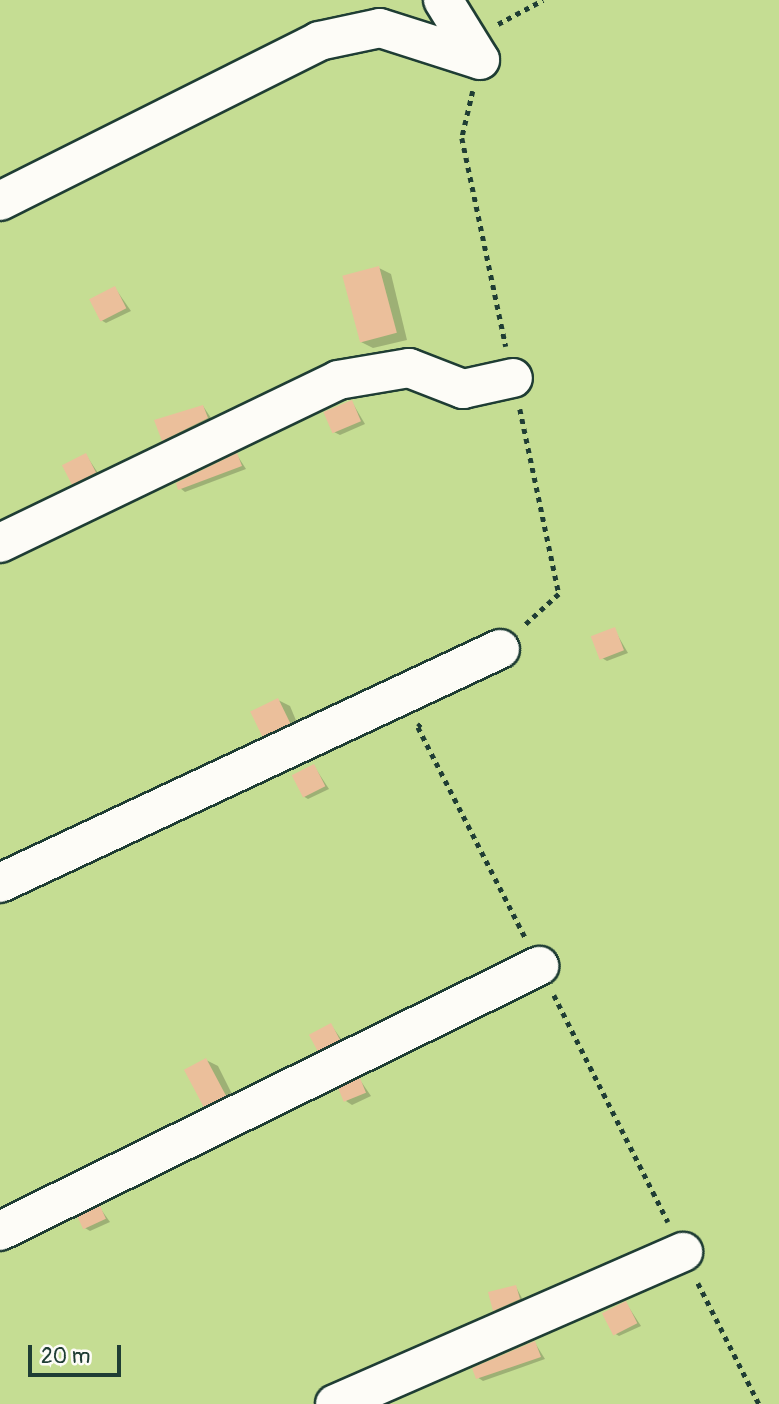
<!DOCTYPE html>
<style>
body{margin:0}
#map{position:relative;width:779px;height:1404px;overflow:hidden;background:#f9f0e5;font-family:Pangolin,sans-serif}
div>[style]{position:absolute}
.green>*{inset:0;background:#c5dd93;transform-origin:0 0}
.shadow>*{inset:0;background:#0003}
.building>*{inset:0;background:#ebbf9b;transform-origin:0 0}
.path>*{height:4.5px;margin-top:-2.25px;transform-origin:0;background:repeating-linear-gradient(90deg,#1f3d34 0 5px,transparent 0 10px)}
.roads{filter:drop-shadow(2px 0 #1f3d34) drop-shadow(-2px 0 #1f3d34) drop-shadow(0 2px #1f3d34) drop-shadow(0 -2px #1f3d34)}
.minor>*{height:38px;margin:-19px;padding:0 19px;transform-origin:19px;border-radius:19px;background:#fdfcf7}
span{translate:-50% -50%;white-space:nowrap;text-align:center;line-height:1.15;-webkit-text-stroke:7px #fdfcf7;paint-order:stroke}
.scale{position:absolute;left:28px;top:1345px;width:93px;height:32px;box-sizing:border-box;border:4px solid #1f3d34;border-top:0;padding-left:9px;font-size:21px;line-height:24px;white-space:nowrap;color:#1f3d34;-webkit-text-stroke:5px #fdfcf7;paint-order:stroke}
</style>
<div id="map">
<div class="green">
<i style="left:0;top:0;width:779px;height:1404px"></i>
</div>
<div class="shadow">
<i style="clip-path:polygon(379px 268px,391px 274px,407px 340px,373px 348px,361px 342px)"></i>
<i style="clip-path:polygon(115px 288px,131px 311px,106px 323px,101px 320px)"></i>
<i style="clip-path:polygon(352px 402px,365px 424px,340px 435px,334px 432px)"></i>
<i style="clip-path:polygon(203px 406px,213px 421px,168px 443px,163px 440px)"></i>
<i style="clip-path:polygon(86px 455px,100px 476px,79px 486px,73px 483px)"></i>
<i style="clip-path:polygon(237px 455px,246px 469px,185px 492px,180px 488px)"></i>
<i style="clip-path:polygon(614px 629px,628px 653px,607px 661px,602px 658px)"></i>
<i style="clip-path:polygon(278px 700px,290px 706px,300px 730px,275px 742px,263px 735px)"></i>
<i style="clip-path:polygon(314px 766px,329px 789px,308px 799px,303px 796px)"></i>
<i style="clip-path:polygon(331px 1025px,344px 1043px,324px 1053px,318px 1050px)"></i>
<i style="clip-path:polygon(206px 1060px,218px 1066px,236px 1102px,216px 1112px,204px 1106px)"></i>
<i style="clip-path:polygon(360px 1080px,371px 1096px,352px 1105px,346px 1101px)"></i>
<i style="clip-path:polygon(100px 1208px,110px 1222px,90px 1231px,85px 1228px)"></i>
<i style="clip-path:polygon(516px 1287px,524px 1302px,500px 1313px,495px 1310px)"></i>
<i style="clip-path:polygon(626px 1303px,641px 1326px,619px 1336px,614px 1333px)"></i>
<i style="clip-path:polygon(535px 1343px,545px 1359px,483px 1381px,477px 1377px)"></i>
</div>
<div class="building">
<i style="left:379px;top:266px;width:69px;height:38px;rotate:75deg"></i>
<i style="left:115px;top:286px;width:25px;height:29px;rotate:63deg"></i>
<i style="left:352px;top:400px;width:23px;height:31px;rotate:67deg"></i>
<i style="clip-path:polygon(203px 405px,208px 418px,162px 441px,154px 420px)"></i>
<i style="left:86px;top:453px;width:22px;height:27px;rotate:63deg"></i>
<i style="clip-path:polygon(237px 453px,242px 466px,178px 490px,176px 483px)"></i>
<i style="left:615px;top:627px;width:25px;height:26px;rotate:69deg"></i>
<i style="left:278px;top:698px;width:28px;height:31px;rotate:64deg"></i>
<i style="left:314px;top:764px;width:25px;height:25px;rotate:63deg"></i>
<i style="left:331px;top:1023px;width:19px;height:25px;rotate:62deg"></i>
<i style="left:206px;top:1058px;width:43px;height:25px;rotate:62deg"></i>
<i style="left:360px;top:1078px;width:16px;height:24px;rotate:68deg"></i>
<i style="left:100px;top:1206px;width:14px;height:25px;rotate:65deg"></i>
<i style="clip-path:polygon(516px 1285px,520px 1299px,493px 1311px,488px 1292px)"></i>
<i style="left:626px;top:1301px;width:25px;height:27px;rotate:63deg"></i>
<i style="clip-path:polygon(535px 1341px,541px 1357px,476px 1379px,472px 1368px)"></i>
</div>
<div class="path">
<i style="left:498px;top:24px;width:51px;rotate:-28.1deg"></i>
<i style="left:473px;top:91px;width:48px;rotate:103.2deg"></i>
<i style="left:462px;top:138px;width:213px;rotate:78.1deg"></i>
<i style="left:520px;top:409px;width:189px;rotate:78.1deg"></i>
<i style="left:559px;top:594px;width:47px;rotate:137.6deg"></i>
<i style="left:421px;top:724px;width:4px;rotate:135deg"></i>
<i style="left:418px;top:727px;width:236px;rotate:63deg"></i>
<i style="left:554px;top:995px;width:254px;rotate:63.3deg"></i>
<i style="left:698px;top:1283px;width:136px;rotate:63.2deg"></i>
</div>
<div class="roads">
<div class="minor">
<i style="left:443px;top:0;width:70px;rotate:58.3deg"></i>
<i style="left:0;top:201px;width:357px;rotate:-26.6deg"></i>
<i style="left:319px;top:41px;width:62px;rotate:-12deg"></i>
<i style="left:380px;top:28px;width:105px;rotate:17.7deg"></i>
<i style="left:0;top:543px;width:375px;rotate:-25.7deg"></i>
<i style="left:338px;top:380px;width:72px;rotate:-9.6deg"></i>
<i style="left:409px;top:368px;width:58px;rotate:21.3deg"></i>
<i style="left:463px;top:389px;width:51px;rotate:-12.4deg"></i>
<i style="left:0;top:883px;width:552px;rotate:-25.08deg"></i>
<i style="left:0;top:1231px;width:601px;rotate:-26.18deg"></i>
<i style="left:335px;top:1404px;width:380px;rotate:-23.6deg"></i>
</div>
</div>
<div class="scale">20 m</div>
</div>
